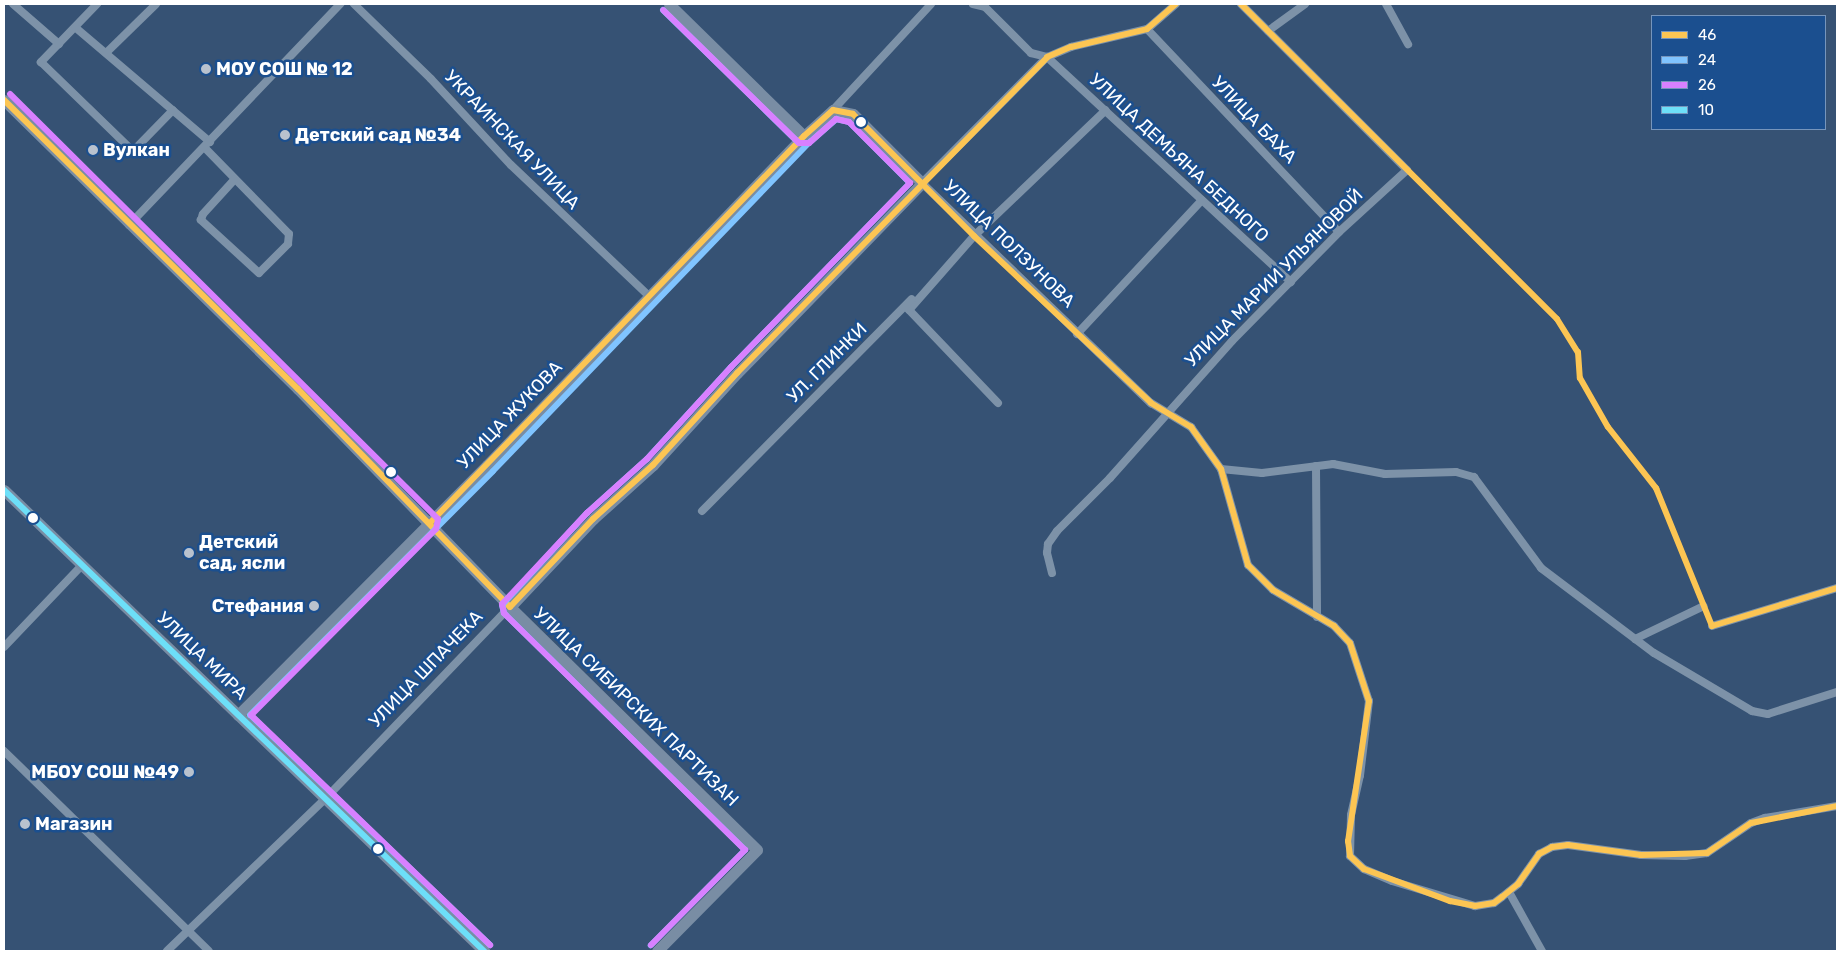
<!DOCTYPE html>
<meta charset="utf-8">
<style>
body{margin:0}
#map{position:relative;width:1841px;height:955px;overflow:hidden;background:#365274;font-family:Rubik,sans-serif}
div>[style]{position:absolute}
.street>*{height:8px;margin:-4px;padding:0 4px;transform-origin:4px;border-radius:4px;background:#7d92a8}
.secondary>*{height:11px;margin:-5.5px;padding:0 5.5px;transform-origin:5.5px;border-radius:5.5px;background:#798da4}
.bus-1>*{height:6px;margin:-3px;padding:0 3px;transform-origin:3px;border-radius:3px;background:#fcc553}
.bus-2>*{height:6px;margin:-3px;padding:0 3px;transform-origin:3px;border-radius:3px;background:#80c4ff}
.bus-3>*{height:6px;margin:-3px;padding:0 3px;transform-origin:3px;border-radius:3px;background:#d880ff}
.bus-4>*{height:6px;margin:-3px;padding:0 3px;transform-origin:3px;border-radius:3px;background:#6ddff8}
.dots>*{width:14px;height:14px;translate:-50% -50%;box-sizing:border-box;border:2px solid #1b4f8f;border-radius:50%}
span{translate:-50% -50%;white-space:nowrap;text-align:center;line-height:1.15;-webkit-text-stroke:5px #1b4f8f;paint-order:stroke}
.poi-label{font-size:18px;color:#fff;font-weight:700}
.left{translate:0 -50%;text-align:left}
.right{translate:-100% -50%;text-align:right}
.street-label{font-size:18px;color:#fff}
.frame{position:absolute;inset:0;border:5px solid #fff;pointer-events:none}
.legend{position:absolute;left:1651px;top:15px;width:175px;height:115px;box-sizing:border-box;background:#1b4f8f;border:1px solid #7695bc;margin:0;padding:6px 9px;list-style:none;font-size:15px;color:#fff}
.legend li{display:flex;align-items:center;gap:10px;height:25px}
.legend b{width:25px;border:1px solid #7695bc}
</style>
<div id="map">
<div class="street">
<i style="left:13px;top:4px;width:61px;rotate:41deg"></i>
<i style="left:97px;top:4px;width:81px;rotate:134deg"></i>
<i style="left:41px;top:62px;width:128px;rotate:44.1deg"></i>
<i style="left:133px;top:151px;width:57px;rotate:-45.7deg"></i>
<i style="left:354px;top:4px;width:107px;rotate:44.2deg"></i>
<i style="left:431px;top:79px;width:117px;rotate:47.1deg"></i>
<i style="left:511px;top:165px;width:190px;rotate:43.5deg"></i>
<i style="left:973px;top:4px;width:12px;rotate:14deg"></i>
<i style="left:985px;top:7px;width:65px;rotate:45deg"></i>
<i style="left:1031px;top:53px;width:16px;rotate:14deg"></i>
<i style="left:1047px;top:57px;width:332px;rotate:42.7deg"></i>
<i style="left:1176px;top:4px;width:38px;rotate:139deg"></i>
<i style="left:1147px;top:29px;width:78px;rotate:166.7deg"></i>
<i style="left:1071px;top:47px;width:26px;rotate:157deg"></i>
<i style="left:1047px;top:57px;width:177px;rotate:134.8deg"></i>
<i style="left:922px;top:183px;width:318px;rotate:43.9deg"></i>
<i style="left:1151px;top:403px;width:47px;rotate:31deg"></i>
<i style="left:1191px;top:427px;width:52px;rotate:54.5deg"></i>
<i style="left:1221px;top:469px;width:100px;rotate:74.3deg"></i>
<i style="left:1248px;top:565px;width:35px;rotate:45deg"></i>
<i style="left:1273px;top:590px;width:71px;rotate:30.5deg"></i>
<i style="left:1334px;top:626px;width:23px;rotate:47deg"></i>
<i style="left:1350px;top:643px;width:61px;rotate:71.9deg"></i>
<i style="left:1369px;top:701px;width:75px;rotate:96.9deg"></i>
<i style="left:1360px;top:775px;width:41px;rotate:102.7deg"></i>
<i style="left:1351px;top:815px;width:41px;rotate:91.4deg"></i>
<i style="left:1350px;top:856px;width:19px;rotate:43deg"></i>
<i style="left:1364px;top:869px;width:30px;rotate:23deg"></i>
<i style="left:1392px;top:881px;width:87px;rotate:16.8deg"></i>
<i style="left:1475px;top:906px;width:19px;rotate:-9deg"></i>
<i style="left:1494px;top:903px;width:10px;rotate:-37deg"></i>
<i style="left:1502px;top:897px;width:21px;rotate:-39deg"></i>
<i style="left:1518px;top:884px;width:37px;rotate:-55deg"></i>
<i style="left:1539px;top:854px;width:15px;rotate:-28deg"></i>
<i style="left:1552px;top:847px;width:16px;rotate:-7deg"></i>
<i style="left:1568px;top:845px;width:74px;rotate:7.8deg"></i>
<i style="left:1641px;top:855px;width:44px;rotate:1.3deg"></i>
<i style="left:1685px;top:856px;width:22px;rotate:-8deg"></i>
<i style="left:1707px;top:853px;width:53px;rotate:-34.3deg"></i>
<i style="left:1751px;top:823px;width:15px;rotate:-20deg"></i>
<i style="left:1765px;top:818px;width:73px;rotate:-9.5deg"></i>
<i style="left:1386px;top:4px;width:46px;rotate:61.2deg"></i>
<i style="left:76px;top:28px;width:176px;rotate:40.4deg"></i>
<i style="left:1147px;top:29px;width:279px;rotate:46.6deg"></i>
<i style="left:1268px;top:31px;width:46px;rotate:-36.1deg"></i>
<i style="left:106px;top:53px;width:70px;rotate:-44.4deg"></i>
<i style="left:833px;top:110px;width:144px;rotate:-47.2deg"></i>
<i style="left:205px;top:148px;width:120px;rotate:45.7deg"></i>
<i style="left:289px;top:234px;width:10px;rotate:96deg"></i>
<i style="left:288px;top:244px;width:41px;rotate:135deg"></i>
<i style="left:259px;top:273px;width:79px;rotate:-137.6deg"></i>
<i style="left:201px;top:220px;width:6px;rotate:-72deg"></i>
<i style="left:203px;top:214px;width:46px;rotate:-47.6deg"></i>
<i style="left:129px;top:225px;width:306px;rotate:-46.3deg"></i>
<i style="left:1077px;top:334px;width:183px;rotate:-47deg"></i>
<i style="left:998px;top:403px;width:129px;rotate:-133.7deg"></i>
<i style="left:909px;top:310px;width:98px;rotate:-48.7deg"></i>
<i style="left:974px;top:236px;width:182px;rotate:-43.7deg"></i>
<i style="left:1316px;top:466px;width:151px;rotate:89.6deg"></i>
<i style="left:1221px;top:469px;width:41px;rotate:5.6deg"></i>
<i style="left:1262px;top:473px;width:72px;rotate:-7.2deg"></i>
<i style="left:1333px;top:464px;width:53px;rotate:10.9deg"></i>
<i style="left:1385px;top:474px;width:71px;rotate:-1.6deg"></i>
<i style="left:1456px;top:472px;width:19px;rotate:16deg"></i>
<i style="left:1474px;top:477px;width:113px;rotate:53.6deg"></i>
<i style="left:1541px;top:568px;width:141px;rotate:37deg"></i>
<i style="left:1654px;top:653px;width:114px;rotate:30.6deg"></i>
<i style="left:1752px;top:711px;width:16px;rotate:11deg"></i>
<i style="left:1768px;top:714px;width:72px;rotate:-17.7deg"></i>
<i style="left:702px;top:511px;width:298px;rotate:-45.3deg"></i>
<i style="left:1052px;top:573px;width:21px;rotate:-104deg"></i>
<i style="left:1047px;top:553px;width:9px;rotate:-84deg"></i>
<i style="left:1048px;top:544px;width:16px;rotate:-55deg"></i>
<i style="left:1057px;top:531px;width:75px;rotate:-45deg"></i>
<i style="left:1110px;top:478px;width:183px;rotate:-48.3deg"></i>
<i style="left:1232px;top:341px;width:153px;rotate:-45.5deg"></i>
<i style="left:1339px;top:232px;width:92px;rotate:-42.4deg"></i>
<i style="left:1407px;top:170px;width:235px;rotate:-135deg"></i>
<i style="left:1712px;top:626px;width:131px;rotate:-16.9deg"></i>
<i style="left:1635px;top:639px;width:76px;rotate:-25.6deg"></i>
<i style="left:4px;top:647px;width:113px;rotate:-46.4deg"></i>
<i style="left:4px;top:751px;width:286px;rotate:44.3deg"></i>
<i style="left:1509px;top:892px;width:68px;rotate:60.8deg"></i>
<i style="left:167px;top:951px;width:219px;rotate:-43.9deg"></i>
<i style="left:325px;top:799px;width:267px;rotate:-46.1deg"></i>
</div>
<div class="secondary">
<i style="left:669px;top:4px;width:189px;rotate:44.4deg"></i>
<i style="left:4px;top:100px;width:412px;rotate:44.5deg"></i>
<i style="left:298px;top:389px;width:304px;rotate:45.8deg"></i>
<i style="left:510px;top:607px;width:346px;rotate:44.5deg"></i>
<i style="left:757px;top:850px;width:142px;rotate:134.7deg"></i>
<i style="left:4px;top:490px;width:666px;rotate:43.84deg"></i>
<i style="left:238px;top:715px;width:353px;rotate:-45.1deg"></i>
<i style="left:487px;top:465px;width:457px;rotate:-46.1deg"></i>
<i style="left:804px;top:136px;width:39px;rotate:-42deg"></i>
<i style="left:833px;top:110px;width:20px;rotate:11deg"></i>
<i style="left:853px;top:114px;width:98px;rotate:45deg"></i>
<i style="left:922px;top:183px;width:265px;rotate:134.2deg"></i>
<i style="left:737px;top:373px;width:125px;rotate:132.4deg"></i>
<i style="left:653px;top:465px;width:81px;rotate:138deg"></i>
<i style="left:593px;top:519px;width:121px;rotate:133.3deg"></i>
</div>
<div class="bus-1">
<i style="left:1241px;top:4px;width:446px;rotate:44.9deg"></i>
<i style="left:1557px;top:319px;width:39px;rotate:58deg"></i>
<i style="left:1578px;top:352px;width:26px;rotate:86deg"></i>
<i style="left:1580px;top:378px;width:56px;rotate:60.3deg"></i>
<i style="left:1608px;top:427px;width:78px;rotate:51.8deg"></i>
<i style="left:1656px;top:488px;width:149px;rotate:67.9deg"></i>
<i style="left:1712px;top:626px;width:131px;rotate:-16.9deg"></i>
<i style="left:4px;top:100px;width:412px;rotate:44.5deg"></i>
<i style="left:298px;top:389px;width:304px;rotate:45.8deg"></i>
<i style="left:510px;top:607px;width:121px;rotate:-46.7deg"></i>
<i style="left:593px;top:519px;width:81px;rotate:-42deg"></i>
<i style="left:653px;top:465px;width:125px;rotate:-47.6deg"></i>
<i style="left:737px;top:373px;width:443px;rotate:-45.5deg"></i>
<i style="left:1047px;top:57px;width:26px;rotate:-23deg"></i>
<i style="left:1071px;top:47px;width:78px;rotate:-13.3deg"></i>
<i style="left:1147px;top:29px;width:38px;rotate:-41deg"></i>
<i style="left:430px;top:523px;width:538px;rotate:-45.98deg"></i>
<i style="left:804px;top:136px;width:39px;rotate:-42deg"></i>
<i style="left:833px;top:110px;width:20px;rotate:11deg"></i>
<i style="left:853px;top:114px;width:172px;rotate:45.2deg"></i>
<i style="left:974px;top:236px;width:243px;rotate:43.3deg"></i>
<i style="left:1151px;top:403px;width:47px;rotate:31deg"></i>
<i style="left:1191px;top:427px;width:52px;rotate:54.5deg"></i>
<i style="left:1221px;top:469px;width:100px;rotate:74.3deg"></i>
<i style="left:1248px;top:565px;width:35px;rotate:45deg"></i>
<i style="left:1273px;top:590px;width:71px;rotate:30.5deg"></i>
<i style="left:1334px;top:626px;width:23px;rotate:47deg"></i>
<i style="left:1350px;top:643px;width:61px;rotate:71.9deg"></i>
<i style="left:1369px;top:701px;width:142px;rotate:98.5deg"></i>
<i style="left:1348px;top:841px;width:15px;rotate:82deg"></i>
<i style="left:1350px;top:856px;width:19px;rotate:43deg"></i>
<i style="left:1364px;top:869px;width:92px;rotate:20.4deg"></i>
<i style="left:1450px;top:901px;width:25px;rotate:11deg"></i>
<i style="left:1475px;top:906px;width:19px;rotate:-9deg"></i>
<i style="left:1494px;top:903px;width:10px;rotate:-37deg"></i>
<i style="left:1502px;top:897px;width:21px;rotate:-39deg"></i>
<i style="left:1518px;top:884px;width:37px;rotate:-55deg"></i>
<i style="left:1539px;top:854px;width:15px;rotate:-28deg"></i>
<i style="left:1552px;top:847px;width:16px;rotate:-7deg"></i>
<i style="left:1568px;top:845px;width:74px;rotate:7.8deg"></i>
<i style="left:1641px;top:855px;width:66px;rotate:-1.7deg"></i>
<i style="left:1707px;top:853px;width:53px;rotate:-34.3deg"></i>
<i style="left:1751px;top:823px;width:88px;rotate:-11.2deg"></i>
</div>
<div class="bus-2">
<i style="left:663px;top:10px;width:189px;rotate:44.4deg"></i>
<i style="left:490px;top:945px;width:332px;rotate:-136.2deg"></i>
<i style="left:250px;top:715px;width:344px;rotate:-45.1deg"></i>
<i style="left:493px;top:471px;width:457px;rotate:-46.1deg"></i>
<i style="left:810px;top:142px;width:35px;rotate:-41deg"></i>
<i style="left:836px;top:119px;width:13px;rotate:13deg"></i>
<i style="left:849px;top:122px;width:86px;rotate:45deg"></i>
<i style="left:910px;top:183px;width:257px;rotate:134.2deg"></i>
<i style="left:731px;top:367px;width:125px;rotate:132.4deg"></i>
<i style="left:647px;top:459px;width:81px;rotate:138deg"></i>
<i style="left:587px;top:513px;width:125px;rotate:132.7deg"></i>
<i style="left:502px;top:605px;width:8px;rotate:76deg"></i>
<i style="left:504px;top:613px;width:338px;rotate:44.5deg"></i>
<i style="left:745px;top:850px;width:134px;rotate:134.7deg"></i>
</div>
<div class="bus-3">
<i style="left:10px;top:94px;width:603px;rotate:44.8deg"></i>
<i style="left:438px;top:519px;width:10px;rotate:101deg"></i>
<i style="left:436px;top:529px;width:262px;rotate:134.8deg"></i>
<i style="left:251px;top:715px;width:332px;rotate:43.9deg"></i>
<i style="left:651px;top:945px;width:134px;rotate:-45.3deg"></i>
<i style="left:745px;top:850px;width:338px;rotate:-135.5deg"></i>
<i style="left:504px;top:613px;width:9px;rotate:-103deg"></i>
<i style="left:502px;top:604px;width:125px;rotate:-47deg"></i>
<i style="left:587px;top:513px;width:81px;rotate:-42deg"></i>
<i style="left:647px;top:459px;width:125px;rotate:-47.6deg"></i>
<i style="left:731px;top:367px;width:257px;rotate:-45.8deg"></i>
<i style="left:910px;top:183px;width:86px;rotate:-135deg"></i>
<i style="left:849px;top:122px;width:13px;rotate:-167deg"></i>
<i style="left:836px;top:119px;width:36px;rotate:138deg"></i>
<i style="left:809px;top:143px;width:10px;rotate:180deg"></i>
<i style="left:799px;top:143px;width:190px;rotate:-135.6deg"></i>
</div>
<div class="bus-4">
<i style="left:4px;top:490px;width:666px;rotate:43.84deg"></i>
</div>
<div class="dots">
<i style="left:206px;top:69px;background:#b9c2ce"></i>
<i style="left:861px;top:122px;background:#fff"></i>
<i style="left:285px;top:135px;background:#b9c2ce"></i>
<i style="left:93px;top:150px;background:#b9c2ce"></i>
<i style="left:391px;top:472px;background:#fff"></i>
<i style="left:33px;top:518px;background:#fff"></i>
<i style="left:189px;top:553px;background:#b9c2ce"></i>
<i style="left:314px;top:606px;background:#b9c2ce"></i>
<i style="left:189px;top:772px;background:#b9c2ce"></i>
<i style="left:25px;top:824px;background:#b9c2ce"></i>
<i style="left:378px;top:849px;background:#fff"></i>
</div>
<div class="poi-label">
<span class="left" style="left:216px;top:69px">МОУ СОШ № 12</span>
<span class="left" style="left:295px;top:135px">Детский сад №34</span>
<span class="left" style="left:103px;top:150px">Вулкан</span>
<span class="left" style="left:199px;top:553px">Детский<br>сад, ясли</span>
<span class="right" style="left:304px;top:606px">Стефания</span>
<span class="right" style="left:179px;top:772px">МБОУ СОШ №49</span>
<span class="left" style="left:35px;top:824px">Магазин</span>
</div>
<div class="street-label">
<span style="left:1254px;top:120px;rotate:46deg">УЛИЦА БАХА</span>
<span style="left:512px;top:140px;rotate:46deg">УКРАИНСКАЯ УЛИЦА</span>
<span style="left:1179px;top:158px;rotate:43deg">УЛИЦА ДЕМЬЯНА БЕДНОГО</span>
<span style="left:1009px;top:244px;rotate:44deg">УЛИЦА ПОЛЗУНОВА</span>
<span style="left:1274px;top:278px;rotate:-45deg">УЛИЦА МАРИИ УЛЬЯНОВОЙ</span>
<span style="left:827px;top:363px;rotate:-45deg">УЛ. ГЛИНКИ</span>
<span style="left:510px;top:415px;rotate:-46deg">УЛИЦА ЖУКОВА</span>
<span style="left:202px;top:656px;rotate:44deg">УЛИЦА МИРА</span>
<span style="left:426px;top:669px;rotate:-46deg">УЛИЦА ШПАЧЕКА</span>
<span style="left:636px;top:707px;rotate:44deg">УЛИЦА СИБИРСКИХ ПАРТИЗАН</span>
</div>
<div class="frame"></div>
<ul class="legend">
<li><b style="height:6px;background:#fcc553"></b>46</li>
<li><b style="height:6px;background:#80c4ff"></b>24</li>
<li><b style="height:6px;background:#d880ff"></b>26</li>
<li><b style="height:6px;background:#6ddff8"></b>10</li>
</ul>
</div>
